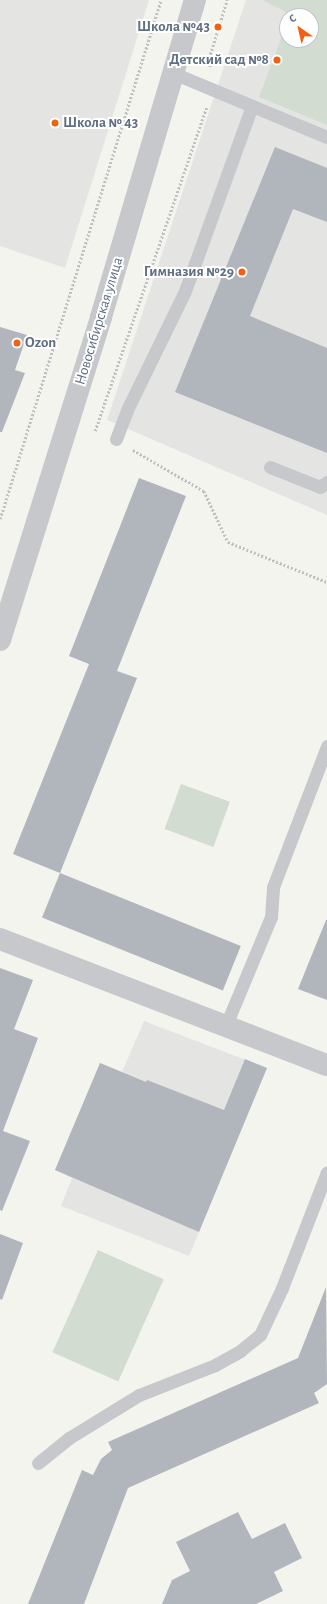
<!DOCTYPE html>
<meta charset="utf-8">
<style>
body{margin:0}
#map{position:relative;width:327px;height:1604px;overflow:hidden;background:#f4f4ef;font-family:"Alegreya Sans",sans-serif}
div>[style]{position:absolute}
.built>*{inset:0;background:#e4e4e3}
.green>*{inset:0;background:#d3dcd0;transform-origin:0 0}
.building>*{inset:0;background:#b0b6bc;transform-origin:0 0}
.path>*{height:2.5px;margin-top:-1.25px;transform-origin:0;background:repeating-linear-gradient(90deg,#bec0c2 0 2px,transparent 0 4px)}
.service>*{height:13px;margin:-6.5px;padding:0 6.5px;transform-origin:6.5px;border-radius:6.5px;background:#c6c8cc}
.minor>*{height:22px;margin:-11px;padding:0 11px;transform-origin:11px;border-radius:11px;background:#c6c8cc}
.tertiary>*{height:22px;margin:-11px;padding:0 11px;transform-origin:11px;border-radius:11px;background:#c6c8cc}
.dots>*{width:11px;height:11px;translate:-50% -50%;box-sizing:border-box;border:2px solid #fff;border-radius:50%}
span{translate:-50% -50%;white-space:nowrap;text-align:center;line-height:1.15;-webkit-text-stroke:4px #fff;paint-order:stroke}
.poi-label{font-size:15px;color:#606f83;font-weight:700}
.right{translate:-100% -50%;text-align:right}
.left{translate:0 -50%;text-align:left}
.street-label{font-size:15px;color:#606f83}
.north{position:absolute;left:279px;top:8px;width:40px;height:40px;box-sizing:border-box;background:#fff;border:1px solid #bfc5cd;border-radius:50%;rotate:326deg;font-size:11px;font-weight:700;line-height:16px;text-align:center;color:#606f83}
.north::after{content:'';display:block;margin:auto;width:14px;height:18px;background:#f36010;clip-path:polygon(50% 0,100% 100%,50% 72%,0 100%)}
</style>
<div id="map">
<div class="built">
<i style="clip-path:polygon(0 0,149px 0,65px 268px,0 246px)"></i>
<i style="clip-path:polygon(evenodd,246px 0,327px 0,327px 515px,107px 420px,246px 0,287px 16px,311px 16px,311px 40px,287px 40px,287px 16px)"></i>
<i style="clip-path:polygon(144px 1021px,267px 1068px,189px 1256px,61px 1206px,72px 1178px,55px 1170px,100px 1063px,122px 1072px)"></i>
</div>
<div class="green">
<i style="clip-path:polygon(262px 0,327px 0,327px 125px,259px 97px,287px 23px,287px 40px,311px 40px,311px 16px,290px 16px,290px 14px)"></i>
<i style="left:181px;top:784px;width:52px;height:48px;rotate:20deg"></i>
<i style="left:98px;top:1250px;width:72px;height:112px;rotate:24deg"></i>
</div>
<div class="building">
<i style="clip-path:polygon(275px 147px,327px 168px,327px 222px,293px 209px,250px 316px,327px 348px,327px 453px,175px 392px)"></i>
<i style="clip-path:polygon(0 327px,27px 335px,15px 370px,25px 373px,2px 432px,0 432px)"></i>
<i style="clip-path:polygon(139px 478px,186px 496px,117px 671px,137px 678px,60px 873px,13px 854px,89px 664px,69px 656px)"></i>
<i style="left:60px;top:873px;width:195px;height:48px;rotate:22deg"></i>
<i style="clip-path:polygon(326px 920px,327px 920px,327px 1000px,298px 989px)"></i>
<i style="clip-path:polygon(0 968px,33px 980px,14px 1029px,38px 1038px,3px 1131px,30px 1141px,2px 1211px,0 1210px)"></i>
<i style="clip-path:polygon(245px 1059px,267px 1068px,199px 1232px,55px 1170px,100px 1063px,146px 1082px,147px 1080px,224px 1110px)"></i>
<i style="clip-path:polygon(0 1234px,23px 1243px,2px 1300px,0 1299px)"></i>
<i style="clip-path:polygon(326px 1287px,327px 1384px,314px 1393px,319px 1403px,128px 1488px,84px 1604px,28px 1604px,82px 1470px,93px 1475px,101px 1459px,112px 1450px,108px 1442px,298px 1358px)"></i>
<i style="clip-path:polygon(238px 1512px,252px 1539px,285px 1523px,302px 1558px,274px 1572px,283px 1591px,256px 1604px,162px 1604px,172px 1580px,190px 1571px,176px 1542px)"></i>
</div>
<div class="path">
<i style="left:210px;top:67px;width:9px;rotate:-96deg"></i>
<i style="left:209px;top:58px;width:61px;rotate:-72.8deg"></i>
<i style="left:95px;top:431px;width:342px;rotate:-71deg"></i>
<i style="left:133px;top:450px;width:82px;rotate:30deg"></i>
<i style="left:204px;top:491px;width:56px;rotate:64.8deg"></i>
<i style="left:228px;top:542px;width:107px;rotate:22deg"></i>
<i style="left:0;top:519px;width:543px;rotate:-72.77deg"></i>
</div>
<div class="service">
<i style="left:173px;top:73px;width:167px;rotate:22.6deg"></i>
<i style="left:116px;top:439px;width:31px;rotate:-69deg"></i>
<i style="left:127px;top:410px;width:132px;rotate:-64deg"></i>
<i style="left:185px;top:291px;width:197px;rotate:-70.1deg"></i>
<i style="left:270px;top:467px;width:54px;rotate:21.8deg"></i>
<i style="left:320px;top:487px;width:9px;rotate:-36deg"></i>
<i style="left:226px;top:1025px;width:117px;rotate:-67.4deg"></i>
<i style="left:271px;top:917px;width:30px;rotate:-86deg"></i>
<i style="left:273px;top:887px;width:151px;rotate:-69deg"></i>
<i style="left:38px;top:1463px;width:40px;rotate:-39deg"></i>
<i style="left:69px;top:1438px;width:82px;rotate:-31.6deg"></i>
<i style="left:139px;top:1395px;width:82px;rotate:-21.5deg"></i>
<i style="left:215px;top:1365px;width:29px;rotate:-29deg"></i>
<i style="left:240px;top:1351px;width:26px;rotate:-39deg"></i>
<i style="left:260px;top:1335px;width:52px;rotate:-64.9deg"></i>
<i style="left:282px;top:1288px;width:124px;rotate:-68.8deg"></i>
</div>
<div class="minor">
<i style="left:0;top:939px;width:350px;rotate:21.1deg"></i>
</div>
<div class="tertiary">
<i style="left:0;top:640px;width:338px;rotate:-72.6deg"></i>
<i style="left:101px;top:317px;width:331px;rotate:-73.5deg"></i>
</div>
<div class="dots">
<i style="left:218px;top:27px;background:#f36010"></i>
<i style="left:277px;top:60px;background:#f36010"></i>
<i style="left:55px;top:123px;background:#f36010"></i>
<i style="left:242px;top:272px;background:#f36010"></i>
<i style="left:17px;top:343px;background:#f36010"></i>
</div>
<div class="poi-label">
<span class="right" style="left:210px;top:27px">Школа №43</span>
<span class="right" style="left:269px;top:60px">Детский сад №8</span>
<span class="left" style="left:63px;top:123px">Школа № 43</span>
<span class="right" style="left:234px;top:272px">Гимназия №29</span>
<span class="left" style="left:25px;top:343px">Ozon</span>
</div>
<div class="street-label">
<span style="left:99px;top:321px;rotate:-73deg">Новосибирская улица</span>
</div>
<div class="north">С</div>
</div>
